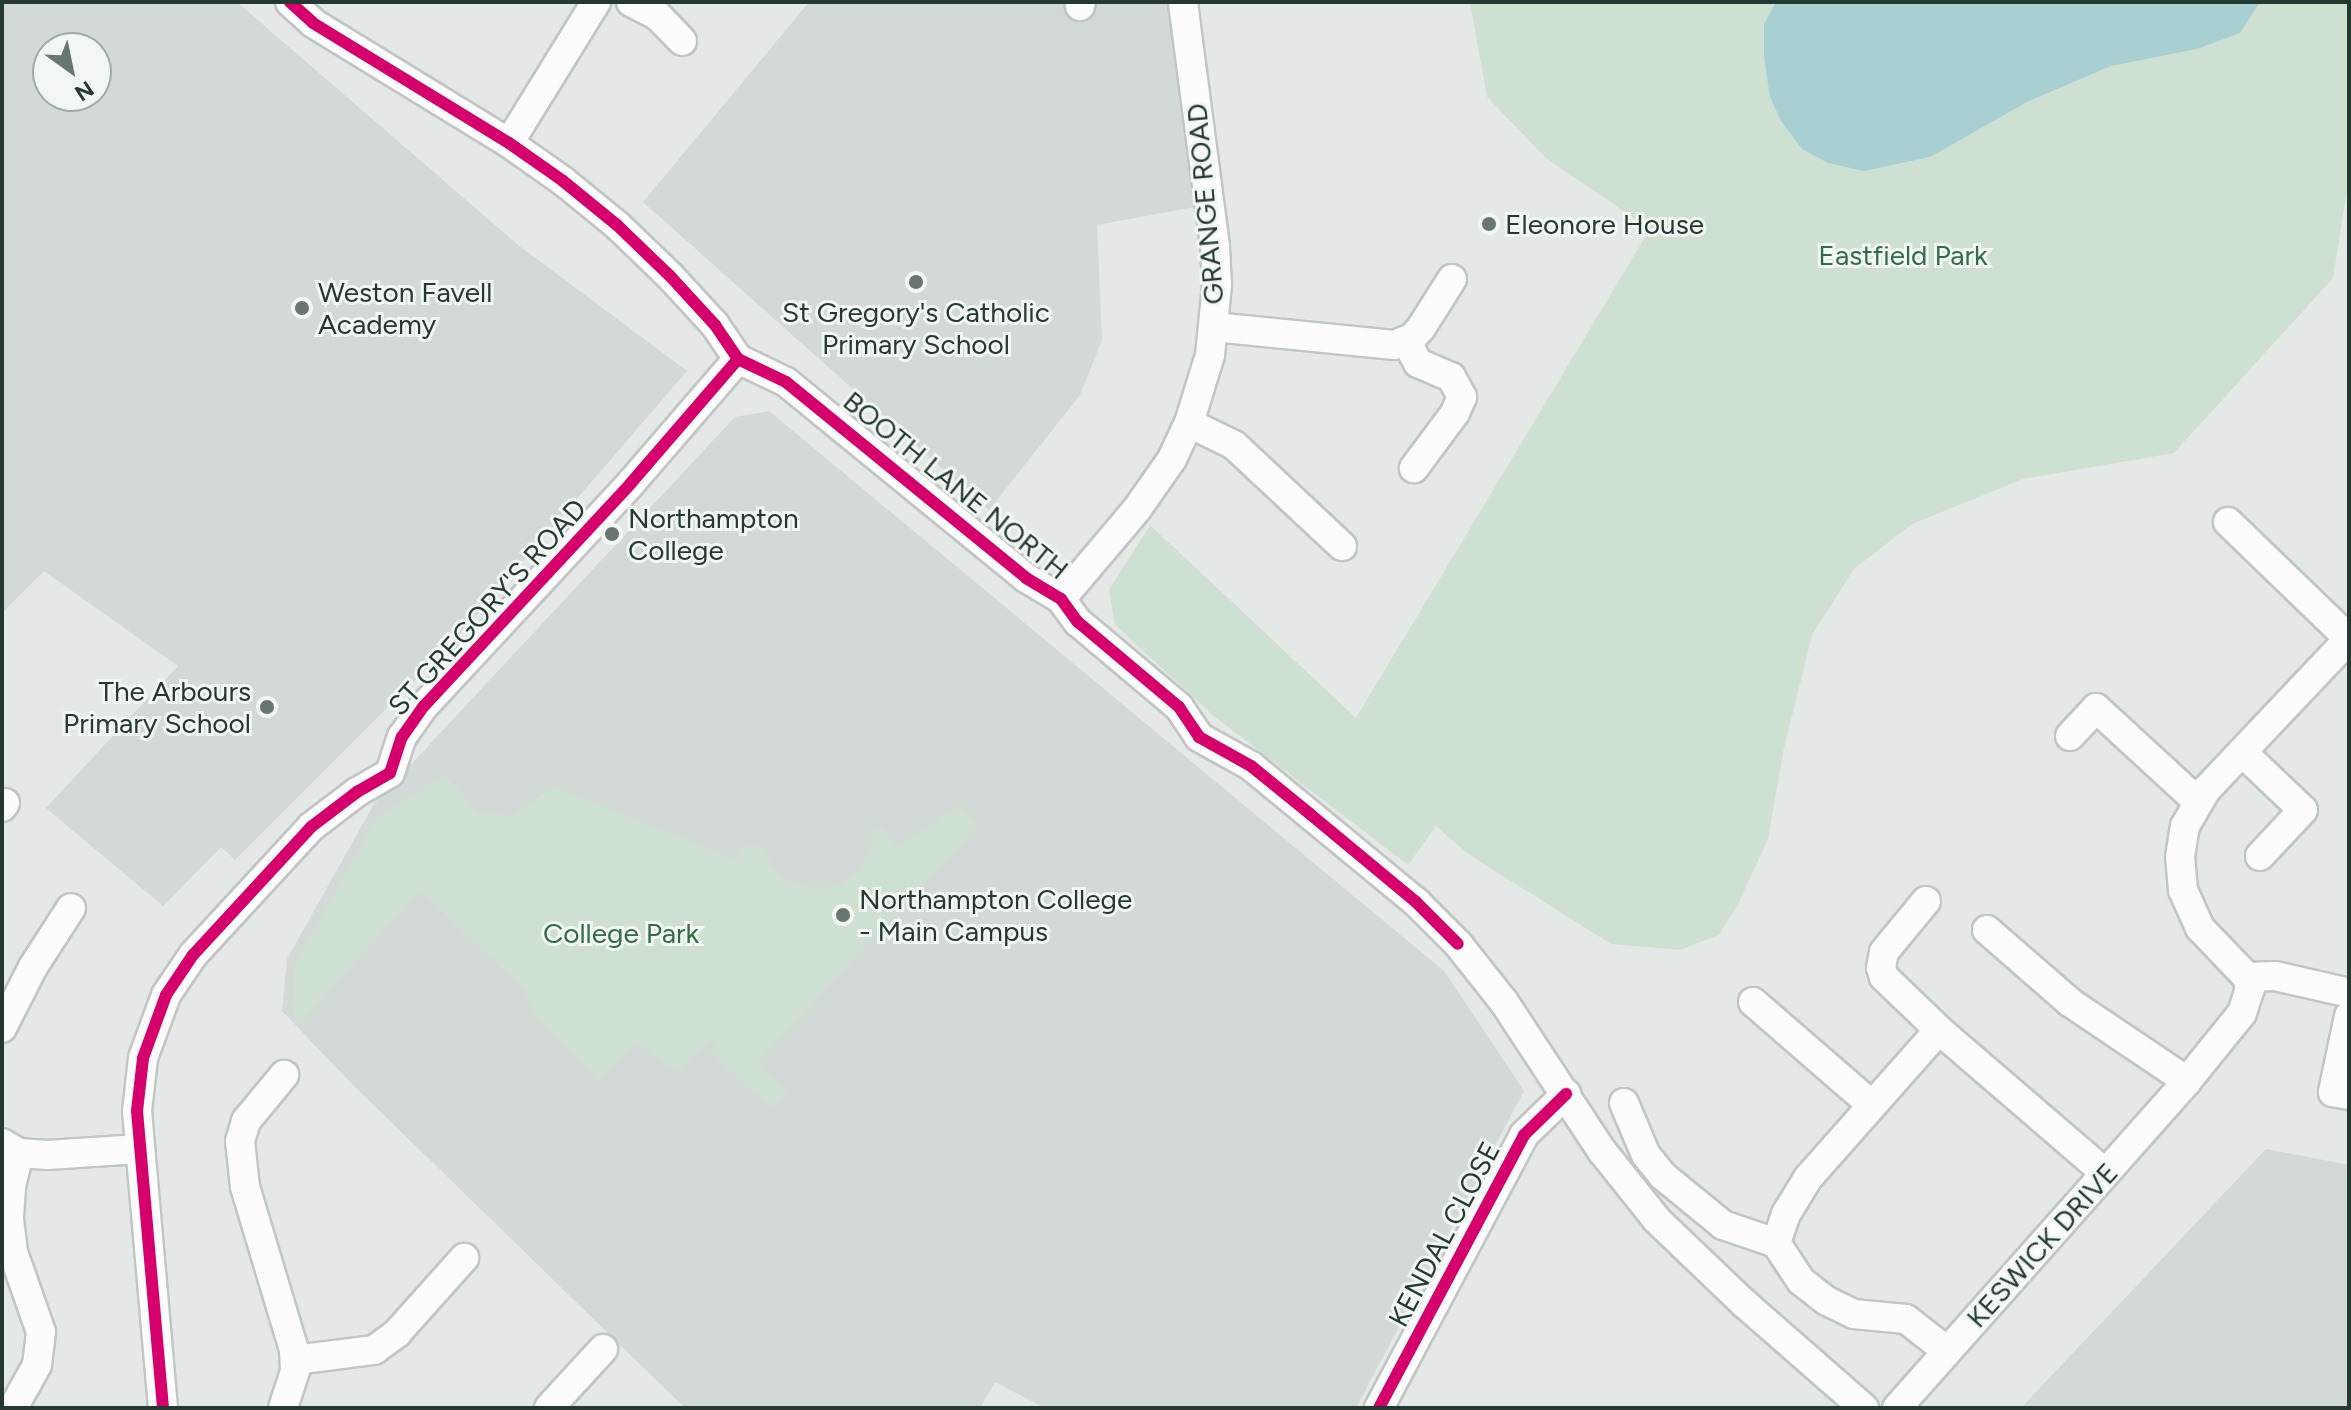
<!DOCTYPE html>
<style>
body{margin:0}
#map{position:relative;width:2351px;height:1410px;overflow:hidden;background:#e4e8e6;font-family:Figtree,sans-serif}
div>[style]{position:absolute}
.built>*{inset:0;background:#d2d9d6}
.green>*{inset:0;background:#cee0d2}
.water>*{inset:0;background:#a8d0d2}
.roads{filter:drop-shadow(2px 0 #c1c5c3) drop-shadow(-2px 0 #c1c5c3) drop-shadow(0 2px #c1c5c3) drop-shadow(0 -2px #c1c5c3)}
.minor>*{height:28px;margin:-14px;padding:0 14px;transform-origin:14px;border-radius:14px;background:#fbfcfb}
.cycleway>*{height:12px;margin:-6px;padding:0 6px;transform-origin:6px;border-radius:6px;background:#d6006c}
.dots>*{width:22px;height:22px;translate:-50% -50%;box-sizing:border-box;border:4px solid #f2f7f4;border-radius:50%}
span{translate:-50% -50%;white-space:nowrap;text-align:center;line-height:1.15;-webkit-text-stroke:6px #f2f7f4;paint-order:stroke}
.street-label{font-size:28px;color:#233932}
.poi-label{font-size:28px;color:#233932}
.left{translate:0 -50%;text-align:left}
.right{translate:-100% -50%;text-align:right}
.park-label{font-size:28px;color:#326c44}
.frame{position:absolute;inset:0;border:4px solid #233932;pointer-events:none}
.north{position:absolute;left:32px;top:32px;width:80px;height:80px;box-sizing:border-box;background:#f2f7f4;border:2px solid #9faba6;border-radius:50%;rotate:147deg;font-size:22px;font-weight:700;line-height:32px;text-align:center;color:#233932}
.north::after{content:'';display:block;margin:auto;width:28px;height:36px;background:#677671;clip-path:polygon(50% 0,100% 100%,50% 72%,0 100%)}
</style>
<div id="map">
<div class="built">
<i style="clip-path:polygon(evenodd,2px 2px,237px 2px,518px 245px,687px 371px,456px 639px,235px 860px,221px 847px,163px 906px,46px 808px,178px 666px,44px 571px,2px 613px,2px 2px,48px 48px,96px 48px,96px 96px,48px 96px,48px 48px)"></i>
<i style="clip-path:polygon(809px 2px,1169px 2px,1194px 207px,1097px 225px,1102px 340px,1080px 395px,989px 510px,643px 202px)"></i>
<i style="clip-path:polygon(769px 411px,1444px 971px,1524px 1091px,1356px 1408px,1045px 1408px,995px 1382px,980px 1408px,685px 1408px,352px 1084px,282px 1011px,287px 959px,374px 804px,735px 417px)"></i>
<i style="clip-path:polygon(2266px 1149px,2349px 1165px,2349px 1408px,2021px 1408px)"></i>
</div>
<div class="green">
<i style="clip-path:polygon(1470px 2px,2349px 2px,2349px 178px,2333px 278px,2174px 453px,2023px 479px,1912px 524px,1854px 569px,1812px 635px,1784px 748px,1768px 839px,1739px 902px,1719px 935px,1680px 950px,1611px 944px,1468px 854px,1436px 826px,1408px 865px,1215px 717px,1115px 625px,1109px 590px,1150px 525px,1356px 718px,1650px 229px,1546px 158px,1487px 97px)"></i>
<i style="clip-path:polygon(446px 775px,478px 813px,512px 815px,554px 786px,737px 860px,742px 846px,763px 846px,773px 868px,786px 880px,817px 889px,841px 884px,861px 869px,871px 846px,873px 829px,882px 826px,896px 847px,958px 806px,979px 825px,757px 1063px,788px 1092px,771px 1109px,709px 1051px,715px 1043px,712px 1039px,677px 1072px,636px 1043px,599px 1080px,533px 1014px,525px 991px,420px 891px,298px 1025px,293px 1007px,295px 963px,377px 817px)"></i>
</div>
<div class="water">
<i style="clip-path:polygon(1776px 2px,2260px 2px,2240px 33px,2197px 49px,2111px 66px,2027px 102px,1930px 157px,1864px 171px,1828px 163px,1802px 149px,1781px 121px,1770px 97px,1764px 57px,1764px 24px)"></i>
</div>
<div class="roads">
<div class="minor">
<i style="left:290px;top:2px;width:31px;rotate:42deg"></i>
<i style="left:313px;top:23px;width:230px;rotate:31.5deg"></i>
<i style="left:509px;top:143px;width:66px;rotate:35.1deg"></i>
<i style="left:563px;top:181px;width:70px;rotate:39.2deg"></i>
<i style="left:617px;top:225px;width:74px;rotate:43.9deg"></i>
<i style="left:670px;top:276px;width:67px;rotate:47.4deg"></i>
<i style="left:715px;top:325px;width:41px;rotate:55.9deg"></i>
<i style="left:631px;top:2px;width:29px;rotate:27deg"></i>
<i style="left:657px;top:15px;width:36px;rotate:46deg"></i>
<i style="left:1080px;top:6px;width:4px;rotate:-76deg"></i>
<i style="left:509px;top:143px;width:166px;rotate:-58.3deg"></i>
<i style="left:1214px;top:327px;width:181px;rotate:5.7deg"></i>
<i style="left:1394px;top:345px;width:19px;rotate:-21deg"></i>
<i style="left:1412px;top:338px;width:13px;rotate:-48deg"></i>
<i style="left:1421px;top:328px;width:58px;rotate:-57.7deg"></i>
<i style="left:1406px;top:341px;width:25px;rotate:61deg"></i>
<i style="left:1418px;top:363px;width:36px;rotate:23deg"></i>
<i style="left:1451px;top:377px;width:23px;rotate:61deg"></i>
<i style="left:1462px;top:397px;width:17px;rotate:114deg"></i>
<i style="left:1455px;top:413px;width:69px;rotate:126.7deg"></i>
<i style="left:738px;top:359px;width:53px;rotate:25.6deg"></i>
<i style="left:786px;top:382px;width:310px;rotate:39.2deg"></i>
<i style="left:1026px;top:578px;width:41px;rotate:31deg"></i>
<i style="left:1061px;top:599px;width:29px;rotate:54deg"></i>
<i style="left:1078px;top:622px;width:132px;rotate:40.1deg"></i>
<i style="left:1179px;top:707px;width:36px;rotate:56deg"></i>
<i style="left:1199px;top:737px;width:60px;rotate:29.1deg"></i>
<i style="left:1251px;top:766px;width:214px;rotate:39.5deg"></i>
<i style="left:1416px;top:902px;width:59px;rotate:45deg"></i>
<i style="left:1458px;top:944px;width:74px;rotate:51.6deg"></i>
<i style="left:1504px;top:1002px;width:178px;rotate:56.7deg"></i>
<i style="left:1602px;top:1151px;width:88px;rotate:51.4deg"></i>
<i style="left:1657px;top:1220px;width:122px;rotate:43.7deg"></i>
<i style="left:1745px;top:1304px;width:158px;rotate:41.2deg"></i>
<i style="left:1189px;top:423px;width:50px;rotate:26.1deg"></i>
<i style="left:1234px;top:445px;width:148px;rotate:43.1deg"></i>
<i style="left:2228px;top:522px;width:168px;rotate:44deg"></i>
<i style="left:1061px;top:599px;width:118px;rotate:-49.8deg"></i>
<i style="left:1137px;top:509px;width:61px;rotate:-55deg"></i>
<i style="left:1172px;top:459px;width:40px;rotate:-65deg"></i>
<i style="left:1189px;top:423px;width:71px;rotate:-72.8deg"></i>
<i style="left:1210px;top:355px;width:70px;rotate:-84.3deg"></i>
<i style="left:1217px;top:285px;width:39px;rotate:-93deg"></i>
<i style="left:1215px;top:246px;width:246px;rotate:-97.5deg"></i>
<i style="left:2070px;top:736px;width:38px;rotate:-47deg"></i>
<i style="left:2096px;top:708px;width:137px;rotate:42.6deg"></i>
<i style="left:2242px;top:752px;width:84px;rotate:43.6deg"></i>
<i style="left:2303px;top:810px;width:63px;rotate:133.1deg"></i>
<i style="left:2px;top:807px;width:5px;rotate:-53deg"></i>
<i style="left:1926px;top:901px;width:66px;rotate:129.5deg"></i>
<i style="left:1884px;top:952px;width:16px;rotate:101deg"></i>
<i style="left:1881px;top:968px;width:9px;rotate:72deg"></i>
<i style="left:1884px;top:977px;width:76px;rotate:43.9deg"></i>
<i style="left:1939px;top:1030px;width:219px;rotate:40.7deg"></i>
<i style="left:1987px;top:930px;width:111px;rotate:41deg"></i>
<i style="left:2071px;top:1003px;width:140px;rotate:33.9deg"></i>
<i style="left:2247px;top:977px;width:28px;rotate:-2deg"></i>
<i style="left:2275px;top:976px;width:76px;rotate:12.9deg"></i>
<i style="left:1753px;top:1002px;width:157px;rotate:40.9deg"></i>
<i style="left:2349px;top:1016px;width:78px;rotate:101.9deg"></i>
<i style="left:2333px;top:1092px;width:16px;rotate:11deg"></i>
<i style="left:2px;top:1028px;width:68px;rotate:-63.1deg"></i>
<i style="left:33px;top:967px;width:70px;rotate:-57.2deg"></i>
<i style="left:1939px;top:1030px;width:198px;rotate:131.5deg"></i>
<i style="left:1808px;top:1178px;width:42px;rotate:121.4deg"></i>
<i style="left:1786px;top:1214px;width:31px;rotate:109deg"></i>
<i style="left:1776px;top:1243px;width:45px;rotate:56.7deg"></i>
<i style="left:1801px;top:1281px;width:33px;rotate:38deg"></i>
<i style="left:1827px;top:1301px;width:30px;rotate:26deg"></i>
<i style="left:1854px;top:1314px;width:52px;rotate:5.5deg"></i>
<i style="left:1906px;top:1319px;width:52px;rotate:38deg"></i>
<i style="left:1624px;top:1103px;width:56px;rotate:67.1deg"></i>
<i style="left:1646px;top:1155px;width:27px;rotate:51deg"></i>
<i style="left:1663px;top:1176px;width:77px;rotate:39.2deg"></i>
<i style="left:1723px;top:1225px;width:56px;rotate:18.8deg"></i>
<i style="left:2px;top:1143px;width:20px;rotate:30deg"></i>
<i style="left:19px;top:1153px;width:28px;rotate:4deg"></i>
<i style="left:47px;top:1155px;width:93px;rotate:-3.7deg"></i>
<i style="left:295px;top:1360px;width:80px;rotate:-7.2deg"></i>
<i style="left:374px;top:1350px;width:29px;rotate:-36deg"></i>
<i style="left:397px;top:1333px;width:101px;rotate:-48.2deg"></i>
<i style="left:13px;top:1408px;width:49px;rotate:-60.8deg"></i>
<i style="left:37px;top:1365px;width:33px;rotate:-83deg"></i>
<i style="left:41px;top:1332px;width:85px;rotate:-109.3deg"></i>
<i style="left:13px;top:1252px;width:35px;rotate:-97deg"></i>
<i style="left:9px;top:1217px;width:31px;rotate:-86deg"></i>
<i style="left:11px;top:1186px;width:34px;rotate:-76deg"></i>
<i style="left:163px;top:1408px;width:298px;rotate:-95deg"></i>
<i style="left:137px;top:1111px;width:53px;rotate:-83.5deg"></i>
<i style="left:143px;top:1058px;width:67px;rotate:-69.9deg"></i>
<i style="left:166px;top:995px;width:48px;rotate:-56deg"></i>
<i style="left:193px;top:955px;width:174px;rotate:-47.3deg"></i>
<i style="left:311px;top:827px;width:58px;rotate:-37.3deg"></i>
<i style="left:357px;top:792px;width:38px;rotate:-30deg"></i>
<i style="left:390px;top:773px;width:38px;rotate:-72deg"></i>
<i style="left:402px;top:737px;width:38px;rotate:-55deg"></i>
<i style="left:424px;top:706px;width:304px;rotate:-47.1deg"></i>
<i style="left:631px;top:483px;width:164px;rotate:-49.2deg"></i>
<i style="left:283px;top:1408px;width:40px;rotate:-72deg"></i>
<i style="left:295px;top:1370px;width:20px;rotate:-93deg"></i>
<i style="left:294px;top:1350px;width:170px;rotate:-106.7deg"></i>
<i style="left:245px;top:1187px;width:46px;rotate:-96.2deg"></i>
<i style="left:240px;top:1141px;width:21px;rotate:-73deg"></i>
<i style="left:246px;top:1121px;width:60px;rotate:-50.4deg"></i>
<i style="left:549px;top:1408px;width:80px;rotate:-47.5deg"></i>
<i style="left:1379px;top:1408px;width:309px;rotate:-62deg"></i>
<i style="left:1524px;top:1135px;width:59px;rotate:-44.3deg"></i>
<i style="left:1897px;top:1408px;width:437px;rotate:-48.4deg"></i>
<i style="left:2187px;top:1081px;width:87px;rotate:-51deg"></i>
<i style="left:2242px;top:1013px;width:26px;rotate:-72deg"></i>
<i style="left:2250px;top:988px;width:11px;rotate:-105deg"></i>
<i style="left:2247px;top:977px;width:68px;rotate:-133.8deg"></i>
<i style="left:2200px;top:928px;width:42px;rotate:-114.1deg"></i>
<i style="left:2183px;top:890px;width:33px;rotate:-95deg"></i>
<i style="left:2180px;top:857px;width:31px;rotate:-81deg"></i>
<i style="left:2185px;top:826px;width:42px;rotate:-59.7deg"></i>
<i style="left:2206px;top:790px;width:208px;rotate:-46.6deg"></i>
</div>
</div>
<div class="cycleway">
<i style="left:290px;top:2px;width:31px;rotate:42deg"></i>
<i style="left:313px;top:23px;width:230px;rotate:31.5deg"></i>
<i style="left:509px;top:143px;width:66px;rotate:35.1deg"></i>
<i style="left:563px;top:181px;width:70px;rotate:39.2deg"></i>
<i style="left:617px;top:225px;width:74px;rotate:43.9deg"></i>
<i style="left:670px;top:276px;width:67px;rotate:47.4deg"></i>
<i style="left:715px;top:325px;width:41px;rotate:55.9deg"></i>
<i style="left:738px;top:359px;width:53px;rotate:25.6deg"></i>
<i style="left:786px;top:382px;width:310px;rotate:39.2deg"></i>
<i style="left:1026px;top:578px;width:41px;rotate:31deg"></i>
<i style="left:1061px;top:599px;width:29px;rotate:54deg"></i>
<i style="left:1078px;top:622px;width:132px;rotate:40.1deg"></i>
<i style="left:1179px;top:707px;width:36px;rotate:56deg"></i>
<i style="left:1199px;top:737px;width:60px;rotate:29.1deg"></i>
<i style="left:1251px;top:766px;width:76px;rotate:39.1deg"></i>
<i style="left:1310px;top:814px;width:138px;rotate:39.7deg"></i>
<i style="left:1416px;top:902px;width:59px;rotate:45deg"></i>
<i style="left:163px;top:1408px;width:298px;rotate:-95deg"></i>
<i style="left:137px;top:1111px;width:53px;rotate:-83.5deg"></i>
<i style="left:143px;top:1058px;width:67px;rotate:-69.9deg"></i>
<i style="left:166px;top:995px;width:48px;rotate:-56deg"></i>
<i style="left:193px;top:955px;width:174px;rotate:-47.3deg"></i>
<i style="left:311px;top:827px;width:58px;rotate:-37.3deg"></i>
<i style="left:357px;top:792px;width:38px;rotate:-30deg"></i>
<i style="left:390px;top:773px;width:38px;rotate:-72deg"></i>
<i style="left:402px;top:737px;width:38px;rotate:-55deg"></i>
<i style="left:424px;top:706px;width:304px;rotate:-47.1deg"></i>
<i style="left:631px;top:483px;width:164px;rotate:-49.2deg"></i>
<i style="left:1379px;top:1408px;width:309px;rotate:-62deg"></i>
<i style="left:1524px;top:1135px;width:59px;rotate:-44.3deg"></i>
</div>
<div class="dots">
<i style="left:1489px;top:224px;background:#677671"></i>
<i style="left:916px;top:282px;background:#677671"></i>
<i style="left:302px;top:308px;background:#677671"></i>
<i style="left:612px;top:534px;background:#677671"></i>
<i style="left:267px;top:707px;background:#677671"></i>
<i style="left:843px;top:915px;background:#677671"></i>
</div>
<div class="street-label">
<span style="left:1205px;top:204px;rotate:-95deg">GRANGE ROAD</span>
<span style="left:956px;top:485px;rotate:39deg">BOOTH LANE NORTH</span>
<span style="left:487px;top:607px;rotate:-48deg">ST GREGORY'S ROAD</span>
<span style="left:1444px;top:1234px;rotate:-62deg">KENDAL CLOSE</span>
<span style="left:2042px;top:1245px;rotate:-48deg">KESWICK DRIVE</span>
</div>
<div class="poi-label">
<span class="left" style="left:1505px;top:224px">Eleonore House</span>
<span class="left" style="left:318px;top:308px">Weston Favell<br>Academy</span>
<span style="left:916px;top:328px">St Gregory's Catholic<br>Primary School</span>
<span class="left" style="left:628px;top:534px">Northampton<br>College</span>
<span class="right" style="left:251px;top:707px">The Arbours<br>Primary School</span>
<span class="left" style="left:859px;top:915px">Northampton College<br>- Main Campus</span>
</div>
<div class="park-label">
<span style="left:1903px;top:255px">Eastfield Park</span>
<span style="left:621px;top:933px">College Park</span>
</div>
<div class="frame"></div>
<div class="north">N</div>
</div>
